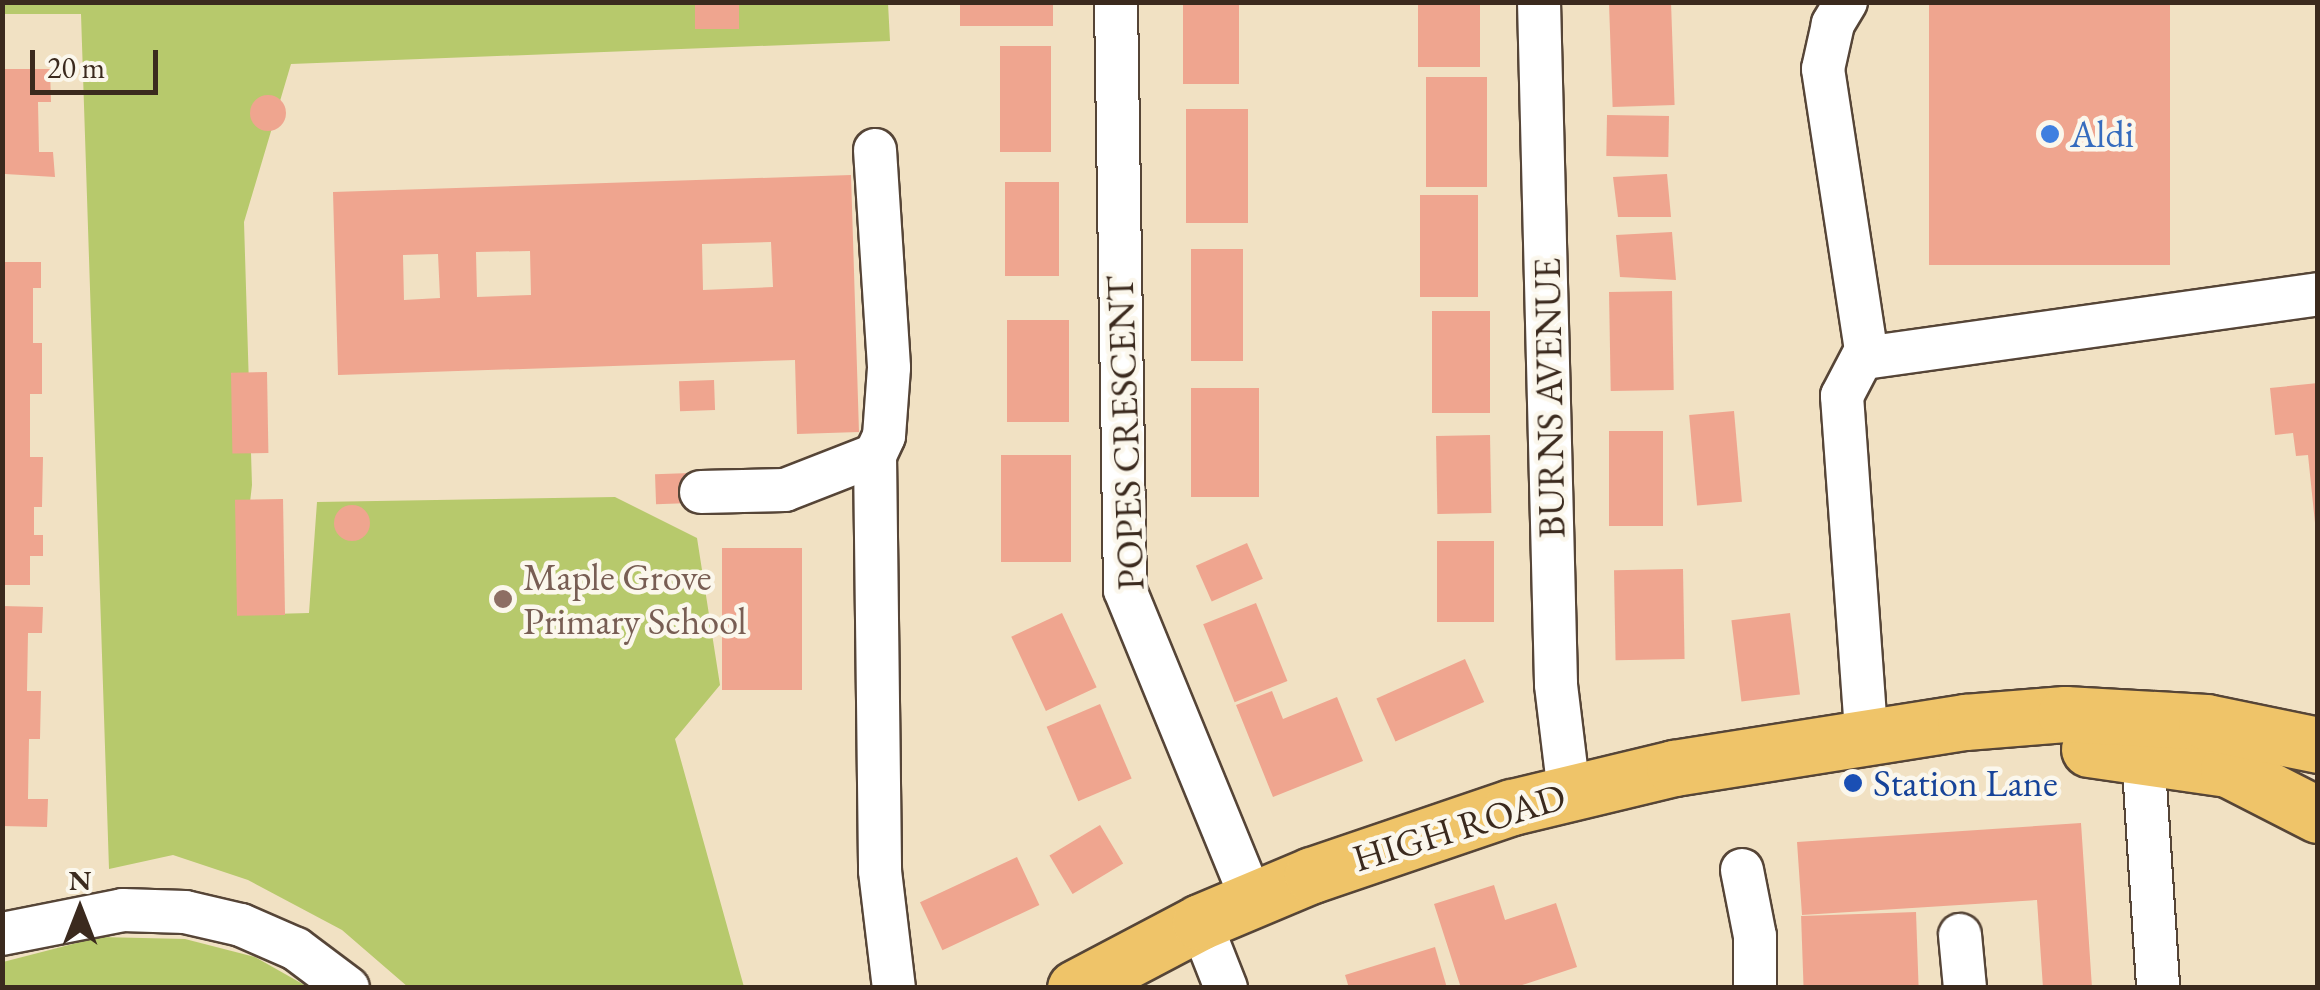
<!DOCTYPE html>
<style>
body{margin:0}
#map{position:relative;width:2320px;height:990px;overflow:hidden;background:#f1e1c3;font-family:"EB Garamond",serif}
div>[style]{position:absolute}
.green>*{inset:0;background:#b7c96c}
.building>*{inset:0;background:#efa58f;transform-origin:0 0}
.round{border-radius:50%}
.roads{filter:drop-shadow(2px 0 #564537) drop-shadow(-2px 0 #564537) drop-shadow(0 2px #564537) drop-shadow(0 -2px #564537)}
.minor>*{height:42px;margin:-21px;padding:0 21px;transform-origin:21px;border-radius:21px;background:#fff}
.major>*{height:55px;margin:-27.5px;padding:0 27.5px;transform-origin:27.5px;border-radius:27.5px;background:#efc469}
.dots>*{width:28px;height:28px;translate:-50% -50%;box-sizing:border-box;border:5px solid #fbf7ec;border-radius:50%}
span{translate:-50% -50%;white-space:nowrap;text-align:center;line-height:1.15;-webkit-text-stroke:9px #fbf7ec;paint-order:stroke}
.shop-label{font-size:38px;color:#366cbe}
.left{translate:0 -50%;text-align:left}
.street-label{font-size:38px;color:#3b2a1e}
.education-label{font-size:38px;color:#785e54}
.transit-label{font-size:38px;color:#164399}
.frame{position:absolute;inset:0;border:5px solid #3b2a1e;pointer-events:none}
.north{position:absolute;left:30px;top:860px;width:100px;height:100px;-webkit-text-stroke:8px #fbf7ec;paint-order:stroke;rotate:0deg;font-size:28px;font-weight:700;line-height:40px;text-align:center;color:#3b2a1e}
.north::after{content:'';display:block;margin:auto;width:35px;height:45px;background:#3b2a1e;clip-path:polygon(50% 0,100% 100%,50% 72%,0 100%)}
.scale{position:absolute;left:30px;top:50px;width:128px;height:45px;box-sizing:border-box;border:5px solid #3b2a1e;border-top:0;padding-left:12px;font-size:30px;line-height:35px;white-space:nowrap;color:#3b2a1e;-webkit-text-stroke:8px #fbf7ec;paint-order:stroke}
</style>
<div id="map">
<div class="green">
<i style="clip-path:polygon(2px 3px,888px 3px,890px 41px,291px 64px,244px 222px,252px 485px,237px 615px,309px 613px,317px 502px,615px 497px,697px 538px,720px 685px,675px 739px,744px 987px,408px 987px,342px 930px,248px 880px,173px 855px,109px 869px,81px 14px,3px 14px)"></i>
<i style="clip-path:polygon(100px 937px,185px 939px,255px 957px,308px 987px,3px 987px,3px 962px)"></i>
</div>
<div class="building">
<i style="left:695px;top:2px;width:44px;height:27px"></i>
<i style="left:960px;top:2px;width:93px;height:24px"></i>
<i style="left:1183px;top:2px;width:56px;height:82px"></i>
<i style="left:1418px;top:2px;width:62px;height:65px"></i>
<i style="left:1671px;top:2px;width:103px;height:62px;rotate:88deg"></i>
<i style="left:1929px;top:2px;width:241px;height:263px"></i>
<i style="left:1000px;top:46px;width:51px;height:106px"></i>
<i style="clip-path:polygon(2px 69px,50px 69px,51px 102px,38px 102px,39px 152px,53px 152px,55px 177px,5px 174px)"></i>
<i style="left:1426px;top:77px;width:61px;height:110px"></i>
<i class="round" style="left:250px;top:95px;width:36px;height:36px"></i>
<i style="left:1186px;top:109px;width:62px;height:114px"></i>
<i style="left:1669px;top:116px;width:41px;height:62px;rotate:91deg"></i>
<i style="clip-path:polygon(1667px 174px,1671px 217px,1618px 217px,1613px 177px)"></i>
<i style="clip-path:polygon(evenodd,851px 175px,859px 432px,797px 434px,795px 360px,338px 375px,333px 192px,851px 175px,771px 242px,773px 287px,703px 290px,702px 244px,771px 242px,851px 175px,530px 251px,531px 295px,477px 297px,476px 252px,530px 251px,851px 175px,438px 254px,440px 298px,404px 300px,403px 255px,438px 254px)"></i>
<i style="left:1005px;top:182px;width:54px;height:94px"></i>
<i style="left:1420px;top:195px;width:58px;height:102px"></i>
<i style="clip-path:polygon(1672px 232px,1676px 280px,1620px 277px,1616px 235px)"></i>
<i style="left:1191px;top:249px;width:52px;height:112px"></i>
<i style="clip-path:polygon(2px 262px,41px 262px,41px 288px,33px 288px,33px 343px,42px 343px,42px 394px,30px 394px,30px 457px,43px 457px,42px 507px,34px 507px,34px 535px,43px 535px,43px 556px,30px 556px,30px 585px,2px 585px)"></i>
<i style="left:1672px;top:291px;width:99px;height:63px;rotate:89deg"></i>
<i style="left:1432px;top:311px;width:58px;height:102px"></i>
<i style="left:1007px;top:320px;width:62px;height:102px"></i>
<i style="left:267px;top:372px;width:81px;height:36px;rotate:89deg"></i>
<i style="left:714px;top:380px;width:30px;height:35px;rotate:88deg"></i>
<i style="clip-path:polygon(2318px 383px,2318px 523px,2315px 523px,2308px 455px,2296px 456px,2293px 433px,2275px 435px,2270px 388px)"></i>
<i style="left:1191px;top:388px;width:68px;height:109px"></i>
<i style="left:1734px;top:411px;width:91px;height:45px;rotate:85deg"></i>
<i style="left:1609px;top:431px;width:54px;height:95px"></i>
<i style="left:1490px;top:435px;width:78px;height:54px;rotate:89deg"></i>
<i style="left:1001px;top:455px;width:70px;height:107px"></i>
<i style="left:690px;top:473px;width:30px;height:35px;rotate:88deg"></i>
<i style="left:283px;top:499px;width:116px;height:48px;rotate:89deg"></i>
<i class="round" style="left:334px;top:505px;width:36px;height:36px"></i>
<i style="left:1437px;top:541px;width:57px;height:81px"></i>
<i style="left:1247px;top:543px;width:39px;height:56px;rotate:66deg"></i>
<i style="left:722px;top:548px;width:80px;height:142px"></i>
<i style="left:1683px;top:569px;width:90px;height:69px;rotate:89deg"></i>
<i style="left:1256px;top:603px;width:84px;height:57px;rotate:68deg"></i>
<i style="clip-path:polygon(2px 606px,43px 607px,42px 633px,28px 633px,27px 691px,41px 691px,40px 739px,29px 739px,28px 799px,48px 799px,47px 827px,2px 826px)"></i>
<i style="left:1062px;top:613px;width:82px;height:56px;rotate:65deg"></i>
<i style="left:1790px;top:613px;width:82px;height:59px;rotate:83deg"></i>
<i style="left:1465px;top:659px;width:47px;height:97px;rotate:66deg"></i>
<i style="clip-path:polygon(1272px 691px,1283px 719px,1337px 697px,1363px 761px,1273px 797px,1236px 705px)"></i>
<i style="left:1100px;top:704px;width:81px;height:58px;rotate:67deg"></i>
<i style="clip-path:polygon(2081px 823px,2092px 988px,2043px 988px,2037px 900px,1802px 915px,1797px 842px)"></i>
<i style="left:1100px;top:825px;width:45px;height:59px;rotate:59deg"></i>
<i style="left:1017px;top:857px;width:53px;height:107px;rotate:65deg"></i>
<i style="clip-path:polygon(1494px 885px,1505px 920px,1556px 903px,1577px 967px,1513px 988px,1461px 988px,1434px 904px)"></i>
<i style="left:1916px;top:912px;width:76px;height:115px;rotate:88deg"></i>
<i style="clip-path:polygon(1435px 947px,1447px 988px,1349px 988px,1345px 975px)"></i>
</div>
<div class="roads">
<div class="minor">
<i style="left:1116px;top:2px;width:588px;rotate:89.12deg"></i>
<i style="left:1125px;top:590px;width:334px;rotate:67.7deg"></i>
<i style="left:1539px;top:2px;width:683px;rotate:88.57deg"></i>
<i style="left:1556px;top:685px;width:108px;rotate:83.1deg"></i>
<i style="left:1846px;top:2px;width:26px;rotate:121deg"></i>
<i style="left:1833px;top:24px;width:46px;rotate:102.5deg"></i>
<i style="left:1823px;top:69px;width:284px;rotate:81.3deg"></i>
<i style="left:1866px;top:350px;width:52px;rotate:117.6deg"></i>
<i style="left:1842px;top:396px;width:347px;rotate:85.9deg"></i>
<i style="left:875px;top:150px;width:218px;rotate:86.3deg"></i>
<i style="left:889px;top:368px;width:68px;rotate:94.2deg"></i>
<i style="left:884px;top:436px;width:21px;rotate:115deg"></i>
<i style="left:875px;top:455px;width:416px;rotate:89.3deg"></i>
<i style="left:880px;top:871px;width:118px;rotate:83.2deg"></i>
<i style="left:1864px;top:358px;width:458px;rotate:-8deg"></i>
<i style="left:701px;top:492px;width:84px;rotate:-1.4deg"></i>
<i style="left:785px;top:490px;width:97px;rotate:-21.3deg"></i>
<i style="left:2143px;top:753px;width:235px;rotate:86.3deg"></i>
<i style="left:1742px;top:870px;width:67px;rotate:78.9deg"></i>
<i style="left:1755px;top:936px;width:52px;rotate:90deg"></i>
<i style="left:1200px;top:922px;width:71px;rotate:68.5deg"></i>
<i style="left:2px;top:934px;width:123px;rotate:-11.2deg"></i>
<i style="left:123px;top:910px;width:62px;rotate:1.8deg"></i>
<i style="left:185px;top:912px;width:57px;rotate:13.1deg"></i>
<i style="left:241px;top:925px;width:60px;rotate:23.6deg"></i>
<i style="left:296px;top:949px;width:65px;rotate:36.9deg"></i>
<i style="left:1960px;top:935px;width:53px;rotate:84.6deg"></i>
</div>
<div class="major">
<i style="left:2089px;top:749px;width:140px;rotate:8.2deg"></i>
<i style="left:2228px;top:769px;width:101px;rotate:27.1deg"></i>
<i style="left:1075px;top:988px;width:141px;rotate:-27.8deg"></i>
<i style="left:1200px;top:922px;width:121px;rotate:-22.8deg"></i>
<i style="left:1312px;top:875px;width:211px;rotate:-18.8deg"></i>
<i style="left:1512px;top:807px;width:167px;rotate:-13.5deg"></i>
<i style="left:1674px;top:768px;width:295px;rotate:-9deg"></i>
<i style="left:1965px;top:722px;width:100px;rotate:-4.6deg"></i>
<i style="left:2065px;top:714px;width:141px;rotate:3.2deg"></i>
<i style="left:2206px;top:722px;width:114px;rotate:11.6deg"></i>
</div>
</div>
<div class="dots">
<i style="left:2050px;top:134px;background:#3f7fe0"></i>
<i style="left:503px;top:599px;background:#8d6e63"></i>
<i style="left:1853px;top:783px;background:#1a4fb4"></i>
</div>
<div class="shop-label">
<span class="left" style="left:2070px;top:134px">Aldi</span>
</div>
<div class="street-label">
<span style="left:1549px;top:398px;rotate:-91deg">BURNS AVENUE</span>
<span style="left:1125px;top:433px;rotate:-92deg">POPES CRESCENT</span>
<span style="left:1459px;top:827px;rotate:-17deg">HIGH ROAD</span>
</div>
<div class="education-label">
<span class="left" style="left:523px;top:599px">Maple Grove<br>Primary School</span>
</div>
<div class="transit-label">
<span class="left" style="left:1873px;top:783px">Station Lane</span>
</div>
<div class="frame"></div>
<div class="north">N</div>
<div class="scale">20 m</div>
</div>
